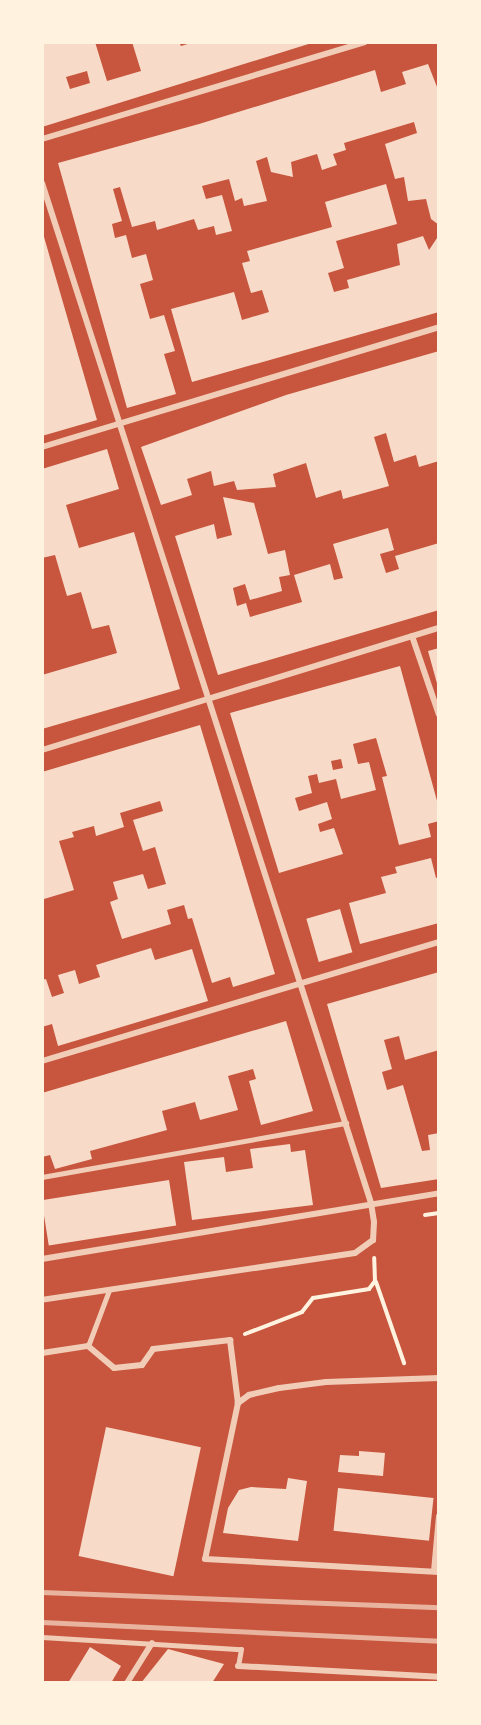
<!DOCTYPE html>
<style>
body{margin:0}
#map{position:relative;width:481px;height:1725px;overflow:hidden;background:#c8553d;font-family:"Libre Baskerville",serif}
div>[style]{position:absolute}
.building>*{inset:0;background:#f7dbc8;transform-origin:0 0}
.path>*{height:4px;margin:-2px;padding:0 2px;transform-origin:2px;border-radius:2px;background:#fff3e0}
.service>*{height:4.5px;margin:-2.25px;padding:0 2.25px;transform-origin:2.25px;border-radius:2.25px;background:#f1ccb7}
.pedestrian>*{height:5px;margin:-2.5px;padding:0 2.5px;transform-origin:2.5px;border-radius:2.5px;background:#f1ccb7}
.minor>*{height:6px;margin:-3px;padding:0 3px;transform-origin:3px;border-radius:3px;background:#f1ccb7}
.rail>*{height:4.5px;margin:-2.25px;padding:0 2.25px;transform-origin:2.25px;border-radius:2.25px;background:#e9b49f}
span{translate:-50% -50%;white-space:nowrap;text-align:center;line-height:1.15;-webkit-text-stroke:4.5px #fff3e0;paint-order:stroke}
.frame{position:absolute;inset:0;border:44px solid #fff3e0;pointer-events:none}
</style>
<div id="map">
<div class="building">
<i style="clip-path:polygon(evenodd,42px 42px,95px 42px,107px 81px,141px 71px,132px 42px,179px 42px,181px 46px,194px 42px,315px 42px,42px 127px,42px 42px,87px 71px,90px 83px,70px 89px,66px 77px,87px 71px)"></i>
<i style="clip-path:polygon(428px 64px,439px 92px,439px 225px,431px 219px,426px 199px,408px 201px,404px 177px,395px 179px,385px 144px,417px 133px,414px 122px,344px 143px,346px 150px,333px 154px,337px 165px,322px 170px,317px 154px,291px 162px,293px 177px,271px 172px,267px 157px,256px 161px,267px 201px,244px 206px,242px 198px,235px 201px,229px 179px,202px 186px,206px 199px,222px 195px,232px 231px,216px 235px,214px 226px,198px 230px,194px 219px,157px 230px,155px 221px,132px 227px,120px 187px,113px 189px,122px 221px,112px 224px,115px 238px,126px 235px,132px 258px,146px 254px,153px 280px,140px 284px,150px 319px,164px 315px,175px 351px,164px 354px,176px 394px,127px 408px,58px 163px,199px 124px,375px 70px,381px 92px,406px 84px,402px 72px)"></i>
<i style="clip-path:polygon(386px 184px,397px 224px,336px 241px,344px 268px,328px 273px,334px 292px,349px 288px,347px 280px,400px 265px,397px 244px,423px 236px,429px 250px,439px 235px,439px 312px,192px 382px,171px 309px,234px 292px,242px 320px,269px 312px,262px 290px,251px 293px,242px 263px,250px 261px,247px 251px,332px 227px,325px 202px)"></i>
<i style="clip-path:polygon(42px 230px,97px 420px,42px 436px)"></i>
<i style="clip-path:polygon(439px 351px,439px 461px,419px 467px,416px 455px,394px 462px,386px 433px,374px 437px,389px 486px,343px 499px,341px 490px,316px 498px,306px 463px,273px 474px,276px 487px,237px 490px,234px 481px,214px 486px,211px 471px,187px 479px,192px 495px,161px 505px,141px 447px,286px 395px)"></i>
<i style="clip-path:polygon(107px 449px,119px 489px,66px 505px,79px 548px,134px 532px,180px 689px,42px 729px,42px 675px,117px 653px,109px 625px,92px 629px,81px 592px,67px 596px,55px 555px,42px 558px,42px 469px)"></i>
<i style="clip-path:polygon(223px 497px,254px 503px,268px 554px,285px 550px,290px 575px,279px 577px,282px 591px,250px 600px,245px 584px,233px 588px,237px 606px,246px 603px,250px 617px,302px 602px,294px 575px,330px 564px,334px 580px,343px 578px,333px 544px,388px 528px,394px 550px,380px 554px,386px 573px,399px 569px,395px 556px,439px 543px,439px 610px,218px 675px,175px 536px,214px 524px,217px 539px,232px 535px)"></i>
<i style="clip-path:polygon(439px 648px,439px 687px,438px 687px,428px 651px)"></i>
<i style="clip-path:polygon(evenodd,400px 666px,439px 808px,439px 821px,428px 824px,431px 837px,399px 845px,382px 777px,387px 776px,376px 738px,353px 744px,358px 764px,369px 762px,376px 790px,341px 799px,336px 779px,319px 783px,317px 774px,308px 776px,312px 793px,295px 798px,299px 811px,327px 802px,332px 819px,318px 824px,320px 832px,334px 828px,343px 854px,279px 873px,230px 713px,400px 666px,341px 759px,343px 768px,333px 770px,331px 761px,341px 759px)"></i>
<i style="clip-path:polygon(200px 725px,275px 974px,233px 987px,230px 977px,212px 983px,192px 918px,188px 919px,184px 905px,167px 910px,171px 924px,122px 939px,110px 902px,118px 899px,113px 882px,143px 874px,148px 889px,166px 884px,155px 847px,143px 851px,133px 820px,163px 811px,160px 801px,120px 813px,124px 827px,96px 836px,94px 826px,72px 832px,74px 837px,59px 841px,74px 890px,44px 899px,42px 892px,42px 772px)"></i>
<i style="clip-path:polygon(431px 858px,436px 878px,439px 877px,439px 923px,360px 944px,349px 903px,386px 893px,381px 877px,397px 873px,395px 867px)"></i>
<i style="left:340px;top:909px;width:45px;height:35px;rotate:74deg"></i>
<i style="clip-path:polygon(151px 948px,155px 960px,192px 949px,208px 1001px,58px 1046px,52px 1024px,42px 1027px,42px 980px,46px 979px,52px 997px,64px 993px,58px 975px,75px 970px,79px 984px,100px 977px,96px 965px)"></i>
<i style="clip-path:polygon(439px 972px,439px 1050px,405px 1060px,399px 1036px,384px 1040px,392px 1069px,382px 1072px,387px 1090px,403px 1085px,422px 1151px,430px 1150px,428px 1135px,439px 1133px,439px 1179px,381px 1188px,327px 1004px)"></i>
<i style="clip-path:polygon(286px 1021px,313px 1111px,261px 1125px,249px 1081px,256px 1079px,253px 1069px,228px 1076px,238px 1110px,200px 1120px,195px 1102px,162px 1111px,167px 1130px,90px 1151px,92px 1159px,55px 1169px,50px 1155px,42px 1157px,42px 1093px)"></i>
<i style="clip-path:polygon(290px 1144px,291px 1152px,305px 1150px,313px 1205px,192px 1220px,184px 1162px,224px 1157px,226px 1172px,253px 1168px,250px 1149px)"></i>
<i style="left:169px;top:1180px;width:46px;height:129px;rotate:81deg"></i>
<i style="left:106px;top:1427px;width:97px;height:132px;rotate:12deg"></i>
<i style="clip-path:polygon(359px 1451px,385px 1453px,383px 1476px,338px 1472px,340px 1455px,359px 1456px)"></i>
<i style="clip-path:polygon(288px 1478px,307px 1481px,298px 1541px,223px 1533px,228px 1508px,239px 1490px,251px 1487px,286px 1489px)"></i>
<i style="left:338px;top:1488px;width:96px;height:43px;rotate:6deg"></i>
<i style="clip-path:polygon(90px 1647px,121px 1666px,111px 1683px,68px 1683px)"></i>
<i style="clip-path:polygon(168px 1649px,224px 1664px,212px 1683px,141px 1683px)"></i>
</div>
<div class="path">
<i style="left:425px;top:1215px;width:14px;rotate:-8deg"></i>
<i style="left:376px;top:1282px;width:86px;rotate:70.9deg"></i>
<i style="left:245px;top:1334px;width:61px;rotate:-21.1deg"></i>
<i style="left:302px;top:1312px;width:18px;rotate:-52deg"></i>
<i style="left:313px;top:1298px;width:57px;rotate:-9.1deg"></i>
<i style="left:369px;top:1289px;width:10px;rotate:-53deg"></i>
<i style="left:375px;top:1281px;width:23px;rotate:-92deg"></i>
</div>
<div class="service">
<i style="left:42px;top:1177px;width:309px;rotate:-10.1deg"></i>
</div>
<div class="pedestrian">
<i style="left:88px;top:1346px;width:60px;rotate:-69.4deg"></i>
<i style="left:42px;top:1637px;width:199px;rotate:3.5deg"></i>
<i style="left:241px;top:1649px;width:17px;rotate:100deg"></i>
</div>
<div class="minor">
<i style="left:42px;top:139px;width:337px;rotate:-16.7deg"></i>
<i style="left:42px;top:183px;width:1072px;rotate:72.12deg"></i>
<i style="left:371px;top:1203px;width:19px;rotate:81deg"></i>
<i style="left:374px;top:1222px;width:18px;rotate:93deg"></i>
<i style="left:373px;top:1240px;width:22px;rotate:144deg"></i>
<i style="left:355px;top:1253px;width:317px;rotate:171.5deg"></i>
<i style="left:42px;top:447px;width:415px;rotate:-16.8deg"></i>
<i style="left:412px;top:636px;width:83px;rotate:71.1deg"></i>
<i style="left:42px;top:750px;width:415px;rotate:-17.1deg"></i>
<i style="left:42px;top:1061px;width:414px;rotate:-16.7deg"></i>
<i style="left:42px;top:1259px;width:402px;rotate:-9.4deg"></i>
<i style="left:42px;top:1353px;width:47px;rotate:-8.7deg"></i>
<i style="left:88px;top:1346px;width:34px;rotate:40deg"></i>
<i style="left:114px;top:1368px;width:28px;rotate:-6deg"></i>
<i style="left:142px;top:1365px;width:19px;rotate:-55deg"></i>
<i style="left:153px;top:1349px;width:78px;rotate:-6.7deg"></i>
<i style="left:230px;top:1340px;width:64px;rotate:82.8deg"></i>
<i style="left:439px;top:1378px;width:113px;rotate:178deg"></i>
<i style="left:326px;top:1382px;width:47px;rotate:172.7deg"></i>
<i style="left:279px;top:1388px;width:31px;rotate:167deg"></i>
<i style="left:249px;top:1395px;width:14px;rotate:144deg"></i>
<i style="left:238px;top:1403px;width:159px;rotate:101.9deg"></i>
<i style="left:205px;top:1559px;width:234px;rotate:3.2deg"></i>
<i style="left:434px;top:1571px;width:55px;rotate:-84.8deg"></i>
<i style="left:238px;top:1666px;width:201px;rotate:3.1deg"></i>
<i style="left:127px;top:1683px;width:47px;rotate:-58deg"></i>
</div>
<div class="rail">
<i style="left:42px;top:1592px;width:397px;rotate:2.2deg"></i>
<i style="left:42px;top:1622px;width:397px;rotate:2.7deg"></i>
</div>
<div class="frame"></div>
</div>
